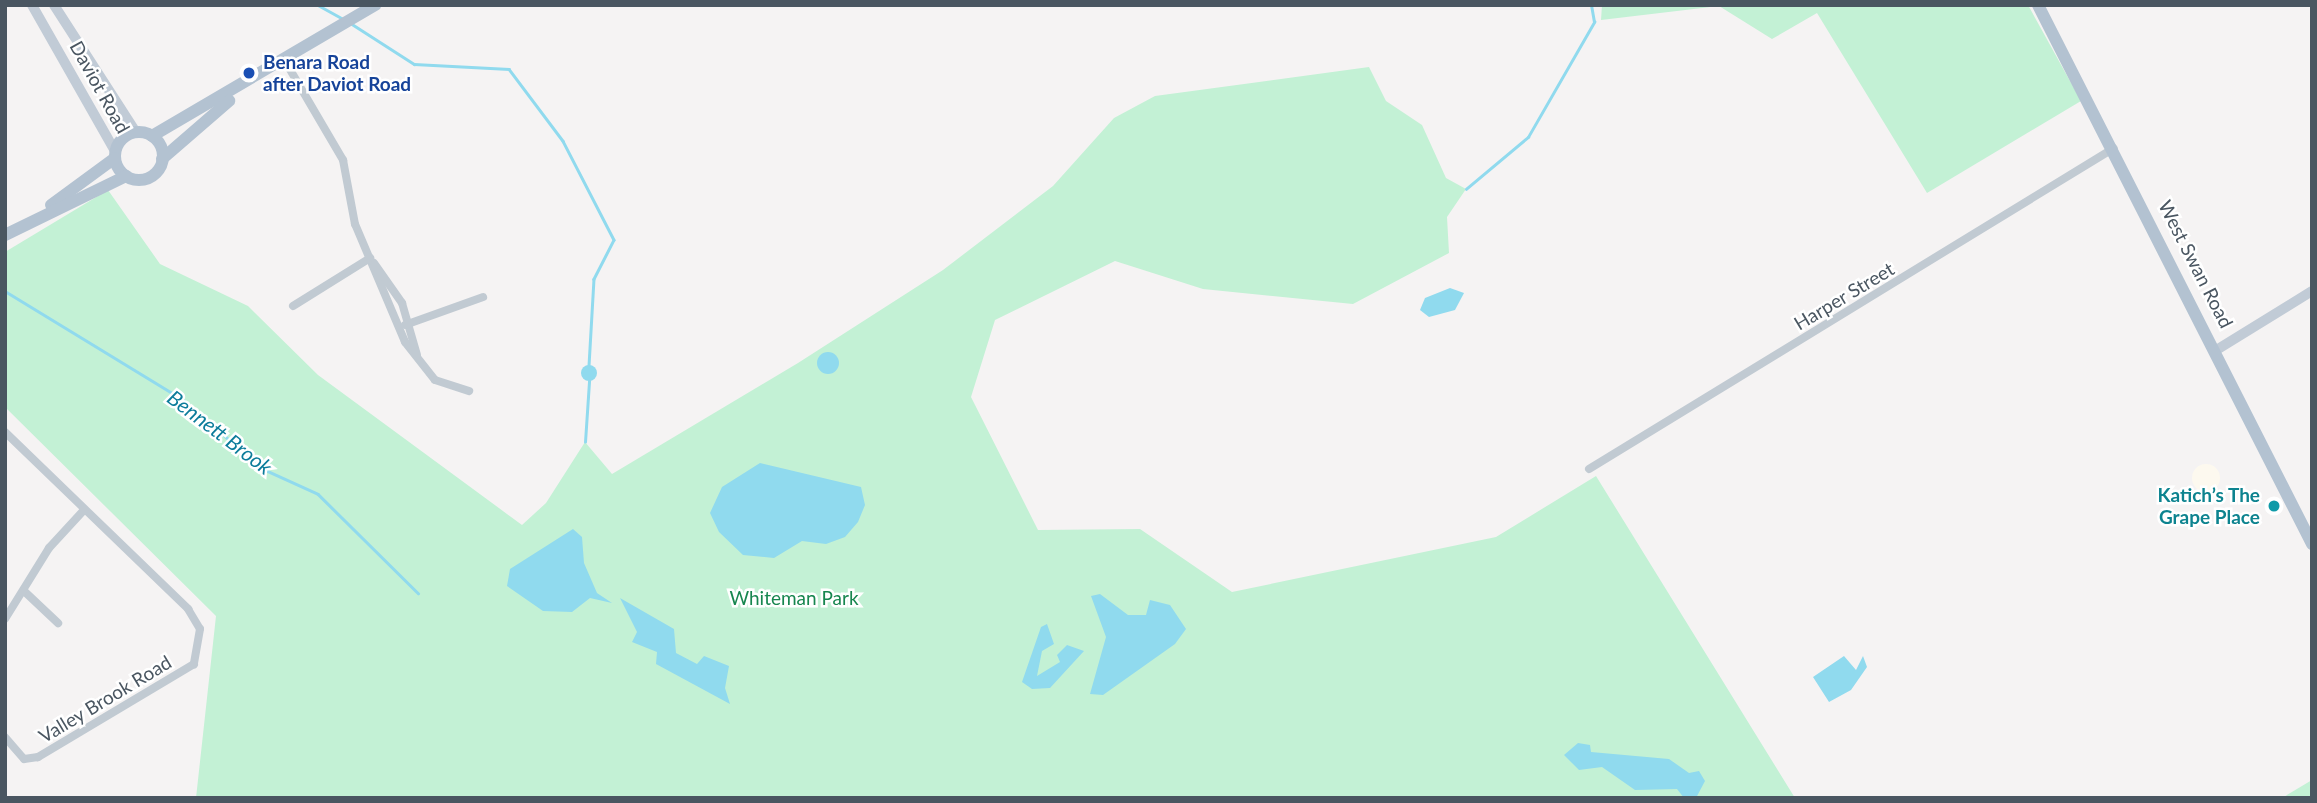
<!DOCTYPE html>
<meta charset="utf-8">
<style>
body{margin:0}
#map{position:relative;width:2317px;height:803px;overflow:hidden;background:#f5f3f3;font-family:Lato,sans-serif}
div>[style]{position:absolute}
.commercial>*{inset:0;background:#fdf9ef}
.round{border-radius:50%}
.green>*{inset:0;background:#c3f1d5}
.water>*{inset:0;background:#90daee}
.stream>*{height:2.5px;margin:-1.25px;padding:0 1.25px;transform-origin:1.25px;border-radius:1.25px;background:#90daee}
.street>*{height:8px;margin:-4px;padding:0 4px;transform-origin:4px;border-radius:4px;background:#c1cad2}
.secondary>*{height:10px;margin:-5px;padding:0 5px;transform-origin:5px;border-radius:5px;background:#c1cbd6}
.primary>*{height:12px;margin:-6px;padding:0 6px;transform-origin:6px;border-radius:6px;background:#b3c2d1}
.primary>.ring{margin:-6px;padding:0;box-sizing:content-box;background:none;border:12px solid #b3c2d1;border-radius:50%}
.dots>*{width:19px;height:19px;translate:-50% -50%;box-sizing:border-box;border:4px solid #fff;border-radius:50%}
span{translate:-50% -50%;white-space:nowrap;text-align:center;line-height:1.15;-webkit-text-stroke:5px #fff;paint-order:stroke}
.transit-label{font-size:19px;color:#164399;font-weight:700}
.left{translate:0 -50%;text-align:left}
.street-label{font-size:19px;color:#4a5661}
.culture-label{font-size:19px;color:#0d838f;font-weight:700}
.right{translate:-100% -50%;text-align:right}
.park-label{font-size:19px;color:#17864f}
.water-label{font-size:21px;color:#0c7c9b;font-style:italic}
.frame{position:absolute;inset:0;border:7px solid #4a5661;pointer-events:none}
</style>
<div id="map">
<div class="commercial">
<i class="round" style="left:2192px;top:464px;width:28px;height:28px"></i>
</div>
<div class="green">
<i style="clip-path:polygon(1602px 5px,2028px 5px,2081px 101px,1927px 193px,1817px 13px,1772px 39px,1719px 6px,1601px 20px)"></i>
<i style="clip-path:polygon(1369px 67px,1386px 101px,1422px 125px,1446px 178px,1466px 189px,1447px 217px,1449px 253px,1353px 304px,1203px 289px,1115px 261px,995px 320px,971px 397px,1038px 530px,1140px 529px,1232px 592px,1496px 537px,1596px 476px,1795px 798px,196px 798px,216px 616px,5px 407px,5px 252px,108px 190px,160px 264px,248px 306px,318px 375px,522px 525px,546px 503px,585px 442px,612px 474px,798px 363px,943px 270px,1053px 186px,1114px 118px,1155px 96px)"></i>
<i style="clip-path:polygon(2312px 780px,2312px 798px,2282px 798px)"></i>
</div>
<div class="water">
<i style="clip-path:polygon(1450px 288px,1464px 293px,1455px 310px,1429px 317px,1420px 310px,1425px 298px)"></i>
<i class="round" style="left:817px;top:352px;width:22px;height:22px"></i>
<i class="round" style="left:581px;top:365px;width:16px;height:16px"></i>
<i style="clip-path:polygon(760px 463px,861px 487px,865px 505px,858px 522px,845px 537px,826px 544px,802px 541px,774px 558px,743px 555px,719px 532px,710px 513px,722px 487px)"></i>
<i style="clip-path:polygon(573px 529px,582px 537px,584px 563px,597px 593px,612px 603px,590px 598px,572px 612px,543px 611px,507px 586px,510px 569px)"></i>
<i style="clip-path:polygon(1100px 594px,1128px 615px,1146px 615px,1150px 600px,1170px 605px,1186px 629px,1175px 644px,1103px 695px,1090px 694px,1106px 637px,1091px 596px)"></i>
<i style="clip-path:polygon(620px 598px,674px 629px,676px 653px,697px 664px,704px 656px,729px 666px,725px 688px,730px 704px,656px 664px,657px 652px,632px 642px,637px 632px)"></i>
<i style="clip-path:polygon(1047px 624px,1054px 644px,1042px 651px,1037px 676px,1060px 662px,1057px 655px,1067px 645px,1084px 651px,1050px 688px,1032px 689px,1022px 682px,1041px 627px)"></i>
<i style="clip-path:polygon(1844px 656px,1856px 670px,1863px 656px,1867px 667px,1851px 690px,1829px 702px,1813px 677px)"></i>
<i style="clip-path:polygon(1578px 743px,1590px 745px,1591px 752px,1669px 759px,1689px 773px,1699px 771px,1705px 781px,1696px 798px,1684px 798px,1677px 789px,1635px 790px,1602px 767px,1579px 770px,1564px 755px)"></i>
</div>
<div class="stream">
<i style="left:318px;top:5px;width:29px;rotate:29deg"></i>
<i style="left:352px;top:24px;width:74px;rotate:32.8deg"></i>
<i style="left:414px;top:64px;width:95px;rotate:3deg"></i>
<i style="left:509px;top:69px;width:90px;rotate:53.1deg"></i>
<i style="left:563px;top:141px;width:111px;rotate:62.7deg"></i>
<i style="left:614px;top:240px;width:44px;rotate:117.1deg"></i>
<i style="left:594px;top:279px;width:88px;rotate:93.3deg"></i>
<i style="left:1466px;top:189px;width:81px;rotate:-40deg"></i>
<i style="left:1528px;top:137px;width:133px;rotate:-60.1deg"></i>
<i style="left:1594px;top:22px;width:17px;rotate:-100deg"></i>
<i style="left:5px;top:291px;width:207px;rotate:31.4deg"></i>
<i style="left:182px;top:399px;width:107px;rotate:40.8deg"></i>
<i style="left:263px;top:469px;width:60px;rotate:24.4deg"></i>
<i style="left:318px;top:494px;width:141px;rotate:44.7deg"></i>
<i style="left:585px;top:442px;width:61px;rotate:-86.2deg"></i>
</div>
<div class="street">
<i style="left:285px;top:61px;width:115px;rotate:59.6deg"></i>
<i style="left:343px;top:160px;width:65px;rotate:79.4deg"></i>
<i style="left:355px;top:224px;width:128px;rotate:67deg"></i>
<i style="left:405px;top:342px;width:48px;rotate:51.7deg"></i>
<i style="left:435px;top:380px;width:36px;rotate:18deg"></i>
<i style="left:374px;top:263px;width:49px;rotate:55deg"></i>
<i style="left:402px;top:303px;width:54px;rotate:73.9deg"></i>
<i style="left:293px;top:306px;width:91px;rotate:-31.9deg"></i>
<i style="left:405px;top:325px;width:83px;rotate:-19.7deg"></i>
<i style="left:5px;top:432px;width:255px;rotate:44deg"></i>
<i style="left:188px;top:609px;width:23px;rotate:59deg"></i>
<i style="left:200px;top:629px;width:36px;rotate:100deg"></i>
<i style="left:194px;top:664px;width:182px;rotate:149.2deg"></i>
<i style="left:38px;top:757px;width:14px;rotate:172deg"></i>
<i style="left:24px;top:759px;width:29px;rotate:-131deg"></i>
<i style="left:1589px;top:469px;width:615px;rotate:-31.44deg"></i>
<i style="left:24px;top:591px;width:47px;rotate:43.3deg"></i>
<i style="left:5px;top:619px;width:84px;rotate:-58.2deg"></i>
<i style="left:49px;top:548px;width:52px;rotate:-47.4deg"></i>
</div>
<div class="secondary">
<i style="left:32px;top:5px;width:168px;rotate:60.4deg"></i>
<i style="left:54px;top:5px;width:151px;rotate:57.2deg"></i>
<i style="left:2218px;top:349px;width:110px;rotate:-31.7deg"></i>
</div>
<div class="primary">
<i style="left:2038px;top:5px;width:605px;rotate:63.05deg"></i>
<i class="ring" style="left:115px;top:132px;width:36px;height:36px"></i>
<i style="left:152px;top:136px;width:259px;rotate:-30.4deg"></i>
<i style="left:162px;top:159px;width:89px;rotate:-40.9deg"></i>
<i style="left:51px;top:205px;width:79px;rotate:-36.3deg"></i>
<i style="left:5px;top:235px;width:135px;rotate:-26deg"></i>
</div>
<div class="dots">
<i style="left:249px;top:73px;background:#1a4fb4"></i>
<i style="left:2274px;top:506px;background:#0f9aa8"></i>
</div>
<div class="transit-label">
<span class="left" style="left:263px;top:73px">Benara Road<br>after Daviot Road</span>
</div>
<div class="street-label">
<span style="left:100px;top:87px;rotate:61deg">Daviot Road</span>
<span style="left:2196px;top:264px;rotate:63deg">West Swan Road</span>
<span style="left:1844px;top:296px;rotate:-31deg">Harper Street</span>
<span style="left:105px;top:699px;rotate:-31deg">Valley Brook Road</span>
</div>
<div class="culture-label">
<span class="right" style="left:2260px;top:506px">Katich’s The<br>Grape Place</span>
</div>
<div class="park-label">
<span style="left:794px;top:598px">Whiteman Park</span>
</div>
<div class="water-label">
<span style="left:220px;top:432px;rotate:37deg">Bennett Brook</span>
</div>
<div class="frame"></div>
</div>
